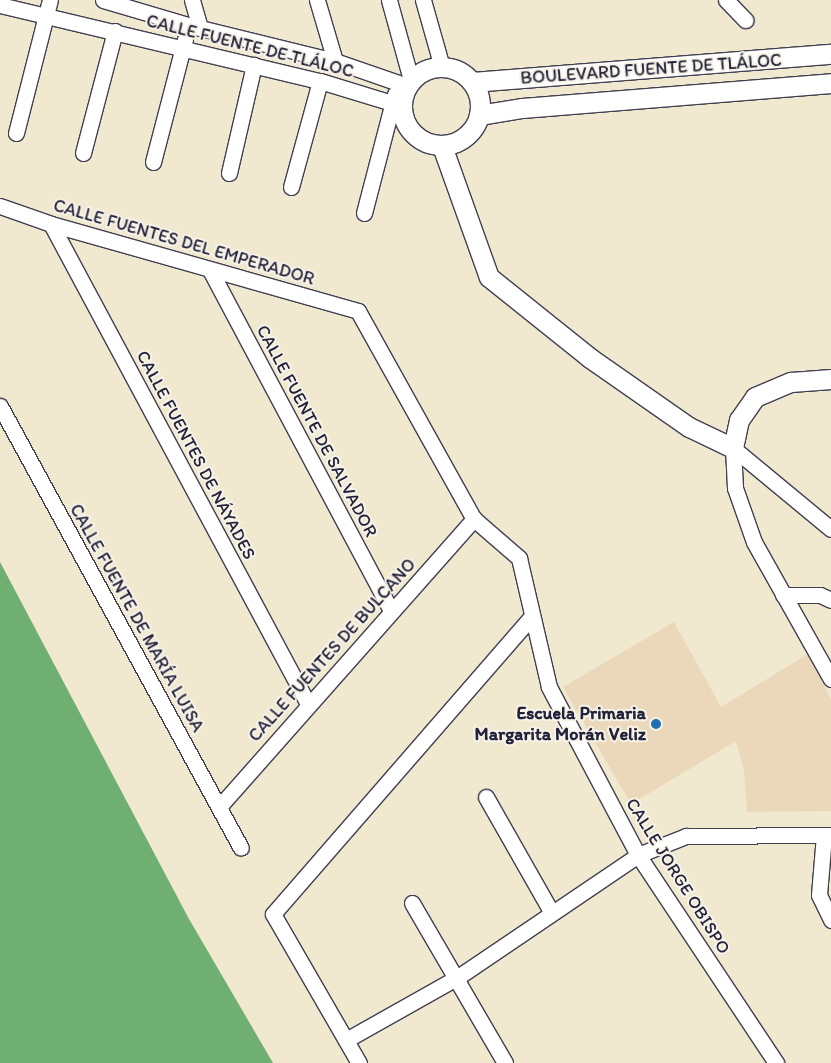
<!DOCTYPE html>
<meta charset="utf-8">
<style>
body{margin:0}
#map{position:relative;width:831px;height:1063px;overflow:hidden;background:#f1e8d0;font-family:Itim,sans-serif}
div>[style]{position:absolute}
.built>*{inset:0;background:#ebd8ba}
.forest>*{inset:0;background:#6faf71}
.roads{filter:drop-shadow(1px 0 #414051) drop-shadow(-1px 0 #414051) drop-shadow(0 1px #414051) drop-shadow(0 -1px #414051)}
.minor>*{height:15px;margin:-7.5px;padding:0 7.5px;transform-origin:7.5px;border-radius:7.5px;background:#fff}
.tertiary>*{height:19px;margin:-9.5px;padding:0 9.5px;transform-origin:9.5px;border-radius:9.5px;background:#fff}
.tertiary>.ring{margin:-9.5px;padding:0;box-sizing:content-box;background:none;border:19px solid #fff;border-radius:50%}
.dots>*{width:14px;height:14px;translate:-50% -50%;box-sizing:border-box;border:2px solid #f7f3e8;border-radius:50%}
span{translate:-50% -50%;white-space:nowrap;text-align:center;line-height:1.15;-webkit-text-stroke:4px #f7f3e8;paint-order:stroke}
.street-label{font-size:18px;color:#22223b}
.poi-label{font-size:18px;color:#22223b;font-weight:700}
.right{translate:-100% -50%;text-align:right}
</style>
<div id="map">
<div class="built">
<i style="clip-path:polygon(674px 622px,721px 707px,808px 654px,831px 699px,831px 811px,747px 812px,744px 771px,736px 741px,631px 804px,563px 687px)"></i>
</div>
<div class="forest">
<i style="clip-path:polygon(0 562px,189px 919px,273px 1063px,0 1063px)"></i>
</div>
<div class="roads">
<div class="minor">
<i style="left:103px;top:0;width:89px;rotate:16.4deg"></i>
<i style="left:188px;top:25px;width:151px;rotate:13.8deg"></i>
<i style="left:335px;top:61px;width:76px;rotate:19.1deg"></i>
<i style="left:192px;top:0;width:29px;rotate:74deg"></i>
<i style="left:317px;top:0;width:64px;rotate:73.6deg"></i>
<i style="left:389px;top:0;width:83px;rotate:74.6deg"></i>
<i style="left:423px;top:0;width:70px;rotate:74.2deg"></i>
<i style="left:726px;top:0;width:28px;rotate:46deg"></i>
<i style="left:0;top:5px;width:329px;rotate:13.4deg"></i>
<i style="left:320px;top:81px;width:86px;rotate:17deg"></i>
<i style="left:16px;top:133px;width:137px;rotate:-75.7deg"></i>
<i style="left:83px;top:153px;width:126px;rotate:-75.3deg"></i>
<i style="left:153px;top:162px;width:127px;rotate:-75.4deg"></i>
<i style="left:229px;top:173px;width:111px;rotate:-77deg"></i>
<i style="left:291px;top:187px;width:110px;rotate:-74.7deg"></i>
<i style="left:0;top:206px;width:54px;rotate:19.4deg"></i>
<i style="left:51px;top:224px;width:319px;rotate:15.8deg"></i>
<i style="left:358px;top:311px;width:238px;rotate:60.9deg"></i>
<i style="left:474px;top:519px;width:60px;rotate:40.9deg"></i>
<i style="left:519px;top:558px;width:132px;rotate:76.9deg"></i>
<i style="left:549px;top:687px;width:190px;rotate:62.1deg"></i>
<i style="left:638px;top:855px;width:250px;rotate:56.4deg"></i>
<i style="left:364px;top:213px;width:123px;rotate:-75.4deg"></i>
<i style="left:51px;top:224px;width:544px;rotate:61.83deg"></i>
<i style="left:210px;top:270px;width:385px;rotate:62deg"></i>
<i style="left:0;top:406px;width:503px;rotate:61.4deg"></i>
<i style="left:733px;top:448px;width:40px;rotate:87.1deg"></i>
<i style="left:735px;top:488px;width:57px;rotate:70.6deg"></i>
<i style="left:754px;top:542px;width:157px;rotate:60.7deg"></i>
<i style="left:733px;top:448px;width:127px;rotate:39.6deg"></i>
<i style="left:783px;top:595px;width:37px"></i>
<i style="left:820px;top:595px;width:12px;rotate:24deg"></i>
<i style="left:486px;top:797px;width:133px;rotate:60.4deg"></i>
<i style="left:219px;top:807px;width:385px;rotate:-48.5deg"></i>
<i style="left:824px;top:835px;width:60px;rotate:94.8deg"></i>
<i style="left:819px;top:895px;width:28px;rotate:64deg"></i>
<i style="left:412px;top:903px;width:185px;rotate:59.8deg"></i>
<i style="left:346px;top:1040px;width:129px;rotate:-29.4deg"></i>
<i style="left:458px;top:977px;width:217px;rotate:-34.1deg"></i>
<i style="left:638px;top:855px;width:52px;rotate:-21.6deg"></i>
<i style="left:686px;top:836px;width:145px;rotate:-0.4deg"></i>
<i style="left:359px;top:1063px;width:172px;rotate:-120deg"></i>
<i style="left:273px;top:914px;width:393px;rotate:-49deg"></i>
</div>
<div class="tertiary">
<i class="ring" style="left:402px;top:67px;width:59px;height:59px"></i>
<i style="left:472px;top:82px;width:360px;rotate:-4.5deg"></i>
<i style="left:479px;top:115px;width:44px;rotate:-9.2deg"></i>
<i style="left:522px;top:108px;width:310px;rotate:-4.6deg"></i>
<i style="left:442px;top:146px;width:139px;rotate:70.3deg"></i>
<i style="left:489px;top:277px;width:129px;rotate:38.7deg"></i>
<i style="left:590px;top:358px;width:121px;rotate:34.9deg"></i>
<i style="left:689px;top:427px;width:49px;rotate:25.5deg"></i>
<i style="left:733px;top:448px;width:29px;rotate:-78deg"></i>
<i style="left:739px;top:420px;width:28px;rotate:-55deg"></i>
<i style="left:755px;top:397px;width:39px;rotate:-23deg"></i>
<i style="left:791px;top:382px;width:40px;rotate:-4.3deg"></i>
</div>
</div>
<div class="dots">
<i style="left:656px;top:724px;background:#1f6fb2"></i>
</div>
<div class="street-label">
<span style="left:250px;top:46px;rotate:14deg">CALLE FUENTE DE TLÁLOC</span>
<span style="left:651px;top:69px;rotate:-4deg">BOULEVARD FUENTE DE TLÁLOC</span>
<span style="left:184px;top:242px;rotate:16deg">CALLE FUENTES DEL EMPERADOR</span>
<span style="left:317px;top:431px;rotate:62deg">CALLE FUENTE DE SALVADOR</span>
<span style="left:196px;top:455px;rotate:62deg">CALLE FUENTES DE NÁYADES</span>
<span style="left:137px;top:618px;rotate:61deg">CALLE FUENTE DE MARÍA LUISA</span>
<span style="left:332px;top:650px;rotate:-48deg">CALLE FUENTES DE BULCANO</span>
<span style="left:678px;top:876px;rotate:58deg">CALLE JORGE OBISPO</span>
</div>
<div class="poi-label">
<span class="right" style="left:646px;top:724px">Escuela Primaria<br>Margarita Morán Veliz</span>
</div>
</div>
